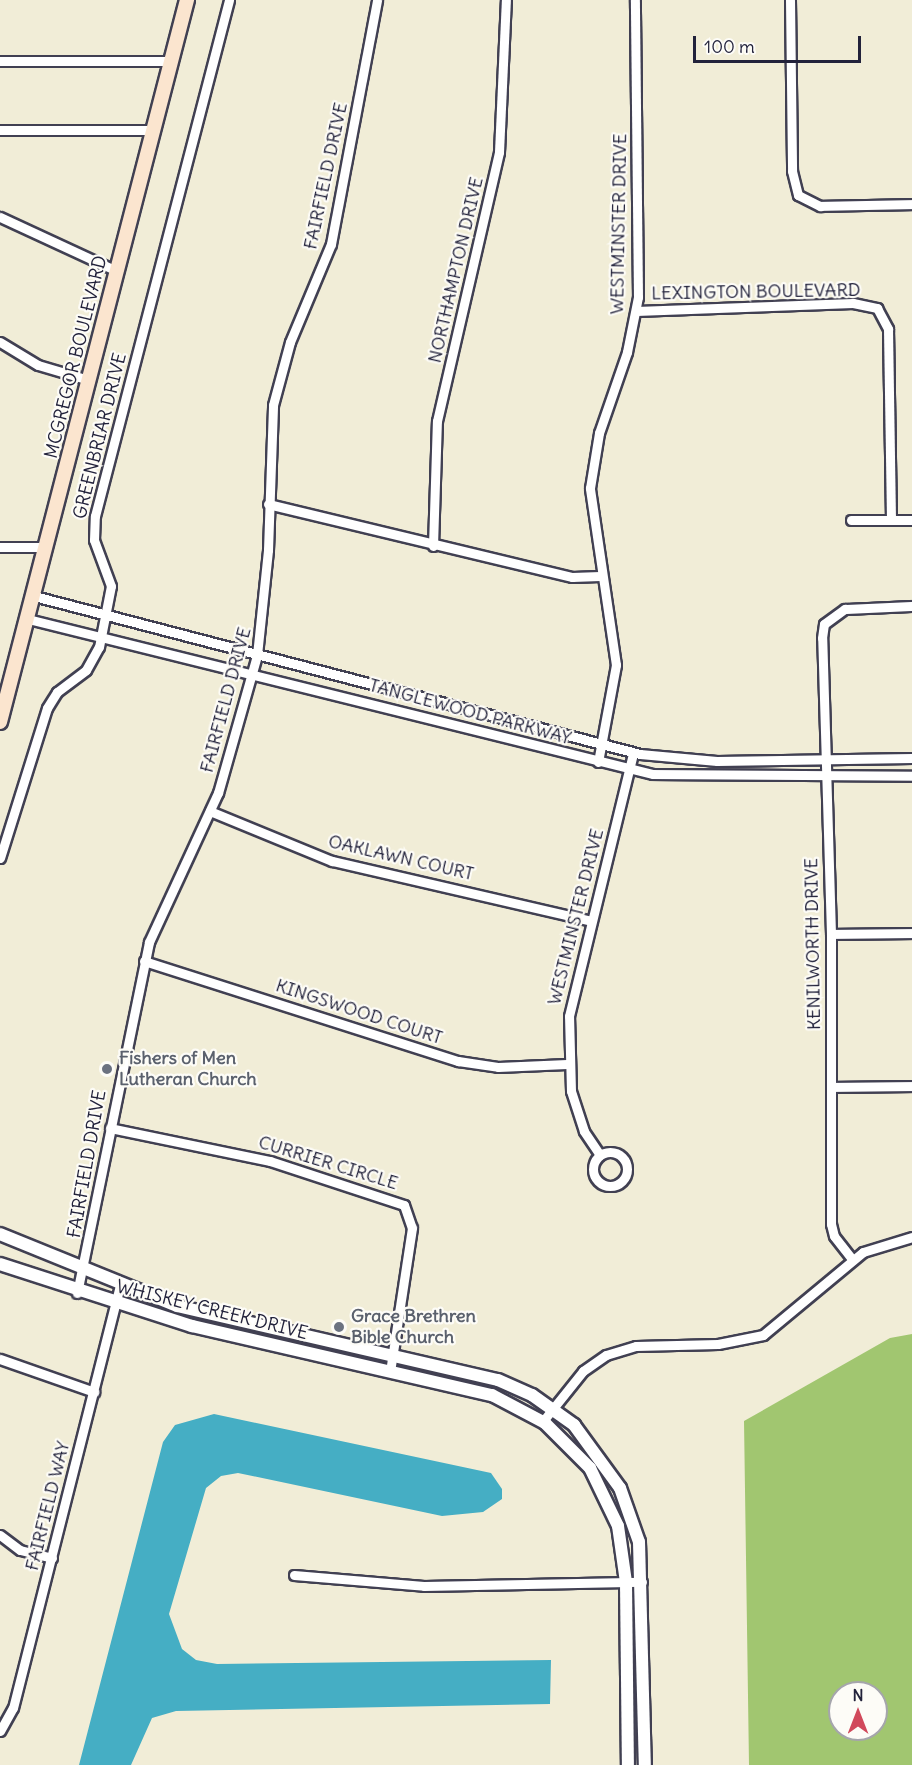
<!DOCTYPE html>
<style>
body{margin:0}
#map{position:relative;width:912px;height:1765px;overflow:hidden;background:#f1edd7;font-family:Delius,sans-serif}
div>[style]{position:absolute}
.green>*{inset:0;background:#a1c670}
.water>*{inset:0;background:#45aec4}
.roads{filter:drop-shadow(2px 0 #414052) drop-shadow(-2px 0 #414052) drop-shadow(0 2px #414052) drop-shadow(0 -2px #414052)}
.minor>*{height:9px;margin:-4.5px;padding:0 4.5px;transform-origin:4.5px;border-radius:4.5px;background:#fff}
.minor>.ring{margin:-4.5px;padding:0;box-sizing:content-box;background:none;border:9px solid #fff;border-radius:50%}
.tertiary>*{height:12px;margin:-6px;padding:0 6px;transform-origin:6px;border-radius:6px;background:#fff}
.secondary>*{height:14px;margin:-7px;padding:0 7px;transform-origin:7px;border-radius:7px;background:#fbe5cf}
.dots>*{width:16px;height:16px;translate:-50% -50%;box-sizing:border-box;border:3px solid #fdfcf7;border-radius:50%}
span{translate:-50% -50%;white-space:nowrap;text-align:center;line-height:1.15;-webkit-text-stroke:4.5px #fdfcf7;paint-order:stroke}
.street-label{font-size:18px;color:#22223b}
.worship-label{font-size:18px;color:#5b616d;font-weight:700}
.left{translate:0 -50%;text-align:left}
.north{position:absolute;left:828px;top:1681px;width:60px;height:60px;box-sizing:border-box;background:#fdfcf7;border:2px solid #a5a5ac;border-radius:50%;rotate:0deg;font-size:16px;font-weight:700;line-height:24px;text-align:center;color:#22223b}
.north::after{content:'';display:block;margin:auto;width:21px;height:27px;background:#d1495b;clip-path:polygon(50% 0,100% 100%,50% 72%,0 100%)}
.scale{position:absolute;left:693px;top:36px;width:168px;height:27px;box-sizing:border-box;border:3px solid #22223b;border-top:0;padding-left:8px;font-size:18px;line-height:21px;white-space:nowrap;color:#22223b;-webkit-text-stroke:4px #fdfcf7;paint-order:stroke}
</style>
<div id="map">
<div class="green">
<i style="clip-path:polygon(evenodd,912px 1334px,912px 1765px,749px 1765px,744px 1421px,890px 1338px,912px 1334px,840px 1693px,876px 1693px,876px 1729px,840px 1729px,840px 1693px)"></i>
</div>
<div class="water">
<i style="clip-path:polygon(214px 1414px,491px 1473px,502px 1489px,502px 1499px,483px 1512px,442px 1516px,238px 1473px,221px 1476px,206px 1488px,169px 1614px,182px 1649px,196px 1660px,217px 1664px,551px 1660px,550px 1704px,176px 1711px,152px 1718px,131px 1765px,79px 1765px,163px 1442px,175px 1425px)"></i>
</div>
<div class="roads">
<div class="minor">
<i style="left:790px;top:0;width:171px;rotate:89.3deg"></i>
<i style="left:792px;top:171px;width:25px;rotate:76deg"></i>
<i style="left:798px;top:195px;width:25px;rotate:27deg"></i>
<i style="left:820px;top:206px;width:92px;rotate:-1.2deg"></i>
<i style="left:0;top:61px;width:171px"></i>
<i style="left:0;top:130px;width:153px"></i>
<i style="left:0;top:217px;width:129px;rotate:24.8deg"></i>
<i style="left:636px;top:311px;width:217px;rotate:-2.1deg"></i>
<i style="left:853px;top:303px;width:25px;rotate:12deg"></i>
<i style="left:877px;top:308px;width:24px;rotate:62deg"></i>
<i style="left:888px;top:329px;width:190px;rotate:89.1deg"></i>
<i style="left:0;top:342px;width:44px;rotate:31.2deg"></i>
<i style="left:38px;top:365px;width:53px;rotate:16.4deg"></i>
<i style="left:268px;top:504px;width:313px;rotate:13.5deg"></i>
<i style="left:572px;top:577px;width:28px;rotate:-2deg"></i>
<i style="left:851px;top:520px;width:61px"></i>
<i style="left:433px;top:546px;width:125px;rotate:-88.2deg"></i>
<i style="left:437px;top:421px;width:276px;rotate:-77deg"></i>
<i style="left:499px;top:152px;width:152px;rotate:-87.4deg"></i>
<i style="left:0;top:547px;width:46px"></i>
<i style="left:34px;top:596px;width:626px;rotate:14.61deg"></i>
<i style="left:640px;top:754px;width:77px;rotate:5.2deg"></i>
<i style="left:717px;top:761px;width:195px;rotate:-0.9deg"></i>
<i style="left:28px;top:619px;width:644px;rotate:13.93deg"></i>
<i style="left:653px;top:774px;width:259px;rotate:0.4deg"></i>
<i style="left:598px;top:762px;width:99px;rotate:-79.5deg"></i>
<i style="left:616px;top:665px;width:179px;rotate:-98.4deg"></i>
<i style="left:590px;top:488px;width:56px;rotate:-80.7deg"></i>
<i style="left:599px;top:433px;width:86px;rotate:-70.9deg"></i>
<i style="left:627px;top:352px;width:56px;rotate:-78.7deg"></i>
<i style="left:638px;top:297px;width:297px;rotate:-90.6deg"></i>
<i style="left:210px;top:811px;width:132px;rotate:22.3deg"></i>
<i style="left:332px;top:861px;width:266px;rotate:13deg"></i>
<i style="left:0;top:858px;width:157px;rotate:-72.6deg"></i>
<i style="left:47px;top:708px;width:19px;rotate:-58deg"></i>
<i style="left:57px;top:692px;width:36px;rotate:-37deg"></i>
<i style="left:86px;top:670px;width:26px;rotate:-61deg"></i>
<i style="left:99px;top:647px;width:62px;rotate:-78.9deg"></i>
<i style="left:111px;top:586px;width:49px;rotate:-110.3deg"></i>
<i style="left:94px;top:540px;width:24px;rotate:-88deg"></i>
<i style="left:95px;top:516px;width:533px;rotate:-75.44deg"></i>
<i style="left:831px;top:934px;width:81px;rotate:-0.7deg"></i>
<i style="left:144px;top:961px;width:330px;rotate:17.7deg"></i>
<i style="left:458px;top:1061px;width:40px;rotate:8.5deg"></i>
<i style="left:498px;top:1067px;width:69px;rotate:-2.5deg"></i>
<i style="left:832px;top:1087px;width:80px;rotate:-0.7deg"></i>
<i style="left:110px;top:1128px;width:163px;rotate:11.7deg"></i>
<i style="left:270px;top:1161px;width:141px;rotate:18.2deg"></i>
<i style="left:404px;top:1205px;width:24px;rotate:71deg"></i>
<i style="left:412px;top:1228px;width:145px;rotate:98.7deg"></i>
<i class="ring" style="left:593px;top:1152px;width:25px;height:25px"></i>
<i style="left:600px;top:1155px;width:29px;rotate:-124deg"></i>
<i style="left:584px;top:1131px;width:42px;rotate:-108deg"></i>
<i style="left:571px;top:1091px;width:75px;rotate:-91.5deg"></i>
<i style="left:569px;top:1016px;width:271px;rotate:-76.3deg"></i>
<i style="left:852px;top:1259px;width:29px;rotate:-128deg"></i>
<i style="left:834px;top:1236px;width:12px;rotate:-104deg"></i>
<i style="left:831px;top:1224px;width:290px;rotate:-90deg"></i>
<i style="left:831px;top:934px;width:296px;rotate:-91.7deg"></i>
<i style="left:822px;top:638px;width:14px;rotate:-82deg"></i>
<i style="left:824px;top:624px;width:26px;rotate:-36deg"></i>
<i style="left:845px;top:609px;width:67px;rotate:-2.6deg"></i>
<i style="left:77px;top:1293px;width:358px;rotate:-78.4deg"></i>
<i style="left:149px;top:942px;width:164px;rotate:-65.2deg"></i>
<i style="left:218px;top:793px;width:143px;rotate:-74.2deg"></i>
<i style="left:257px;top:655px;width:106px;rotate:-84deg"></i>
<i style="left:268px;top:550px;width:145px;rotate:-88deg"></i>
<i style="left:273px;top:405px;width:65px;rotate:-74.9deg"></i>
<i style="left:290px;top:342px;width:106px;rotate:-67.3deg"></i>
<i style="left:331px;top:244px;width:248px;rotate:-79.3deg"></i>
<i style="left:0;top:1359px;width:100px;rotate:19.3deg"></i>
<i style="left:543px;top:1421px;width:64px;rotate:-51.3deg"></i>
<i style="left:583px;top:1371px;width:28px;rotate:-35deg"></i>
<i style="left:606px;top:1355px;width:31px;rotate:-17deg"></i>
<i style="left:636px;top:1346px;width:82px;rotate:-1.4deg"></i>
<i style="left:718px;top:1344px;width:46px;rotate:-11.3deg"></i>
<i style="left:763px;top:1335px;width:130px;rotate:-39.7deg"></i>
<i style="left:863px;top:1252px;width:51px;rotate:-17deg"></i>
<i style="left:0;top:1535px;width:25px;rotate:37deg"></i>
<i style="left:20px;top:1550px;width:33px;rotate:14deg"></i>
<i style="left:294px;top:1575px;width:130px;rotate:4.8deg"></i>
<i style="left:424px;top:1586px;width:218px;rotate:-1.1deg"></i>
<i style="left:0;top:1731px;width:26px;rotate:-61deg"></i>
<i style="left:13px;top:1708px;width:436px;rotate:-75.8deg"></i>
</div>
<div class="tertiary">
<i style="left:0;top:1234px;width:191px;rotate:22.1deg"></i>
<i style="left:177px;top:1306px;width:329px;rotate:13deg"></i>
<i style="left:498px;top:1380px;width:37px;rotate:24deg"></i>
<i style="left:532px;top:1395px;width:52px;rotate:35.5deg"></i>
<i style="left:574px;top:1425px;width:78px;rotate:53.9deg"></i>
<i style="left:620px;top:1488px;width:57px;rotate:70.6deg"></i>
<i style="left:639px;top:1542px;width:223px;rotate:88.5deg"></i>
<i style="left:0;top:1264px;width:202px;rotate:17.9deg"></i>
<i style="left:192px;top:1326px;width:308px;rotate:13deg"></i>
<i style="left:492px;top:1395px;width:60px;rotate:27.8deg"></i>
<i style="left:545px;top:1423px;width:64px;rotate:45deg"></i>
<i style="left:590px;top:1468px;width:64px;rotate:64.2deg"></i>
<i style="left:618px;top:1526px;width:57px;rotate:81.9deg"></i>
<i style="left:626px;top:1582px;width:183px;rotate:89.4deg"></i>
</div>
<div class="secondary">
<i style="left:0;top:722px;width:746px;rotate:-75.48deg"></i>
</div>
</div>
<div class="dots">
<i style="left:107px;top:1069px;background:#6b7280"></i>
<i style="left:339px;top:1327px;background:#6b7280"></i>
</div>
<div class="street-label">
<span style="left:326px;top:176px;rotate:-78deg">FAIRFIELD DRIVE</span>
<span style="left:619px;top:224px;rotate:-89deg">WESTMINSTER DRIVE</span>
<span style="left:456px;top:270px;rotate:-77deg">NORTHAMPTON DRIVE</span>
<span style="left:756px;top:292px;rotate:-1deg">LEXINGTON BOULEVARD</span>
<span style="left:76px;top:357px;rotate:-76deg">MCGREGOR BOULEVARD</span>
<span style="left:100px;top:436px;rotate:-76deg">GREENBRIAR DRIVE</span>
<span style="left:226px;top:700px;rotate:-75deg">FAIRFIELD DRIVE</span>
<span style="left:470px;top:712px;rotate:15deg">TANGLEWOOD PARKWAY</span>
<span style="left:401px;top:858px;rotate:13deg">OAKLAWN COURT</span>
<span style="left:576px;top:917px;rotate:-76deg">WESTMINSTER DRIVE</span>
<span style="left:813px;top:944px;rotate:-91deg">KENILWORTH DRIVE</span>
<span style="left:359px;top:1012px;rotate:18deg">KINGSWOOD COURT</span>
<span style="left:328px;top:1163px;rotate:17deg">CURRIER CIRCLE</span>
<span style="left:87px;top:1164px;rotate:-80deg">FAIRFIELD DRIVE</span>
<span style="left:212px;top:1310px;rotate:14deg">WHISKEY CREEK DRIVE</span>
<span style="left:48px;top:1506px;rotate:-76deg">FAIRFIELD WAY</span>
</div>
<div class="worship-label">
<span class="left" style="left:119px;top:1069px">Fishers of Men<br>Lutheran Church</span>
<span class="left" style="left:351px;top:1327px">Grace Brethren<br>Bible Church</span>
</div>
<div class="north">N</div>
<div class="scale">100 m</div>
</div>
